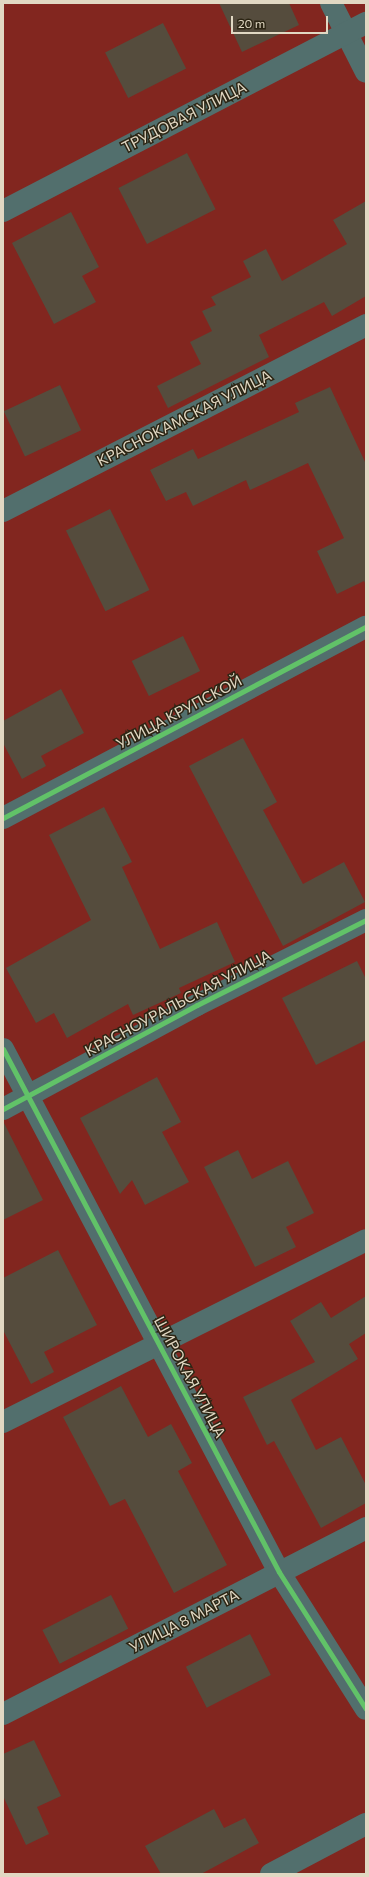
<!DOCTYPE html>
<meta charset="utf-8">
<style>
body{margin:0}
#map{position:relative;width:369px;height:1877px;overflow:hidden;background:#3f3722;font-family:Commissioner,sans-serif}
div>[style]{position:absolute}
.green>*{inset:0;background:#82261f;transform-origin:0 0}
.building>*{inset:0;background:#554c3d;transform-origin:0 0}
.minor>*{height:22px;margin:-11px;padding:0 11px;transform-origin:11px;border-radius:11px;background:#526f6d}
.cycleway>*{height:5px;margin:-2.5px;padding:0 2.5px;transform-origin:2.5px;border-radius:2.5px;background:#61c268}
span{translate:-50% -50%;white-space:nowrap;text-align:center;line-height:1.15;-webkit-text-stroke:3px #2c2514;paint-order:stroke}
.street-label{font-size:15px;color:#e1d8c3}
.frame{position:absolute;inset:0;border:4px solid #e1d8c3;pointer-events:none}
.scale{position:absolute;left:231px;top:16px;width:97px;height:18px;box-sizing:border-box;border:2px solid #e1d8c3;border-top:0;padding-left:5px;font-size:12px;line-height:14px;white-space:nowrap;color:#e1d8c3;-webkit-text-stroke:3px #2c2514;paint-order:stroke}
</style>
<div id="map">
<div class="green">
<i style="left:3px;top:3px;width:363px;height:1871px"></i>
</div>
<div class="building">
<i style="clip-path:polygon(219px 3px,289px 3px,299px 25px,242px 52px)"></i>
<i style="left:163px;top:23px;width:51px;height:65px;rotate:63deg"></i>
<i style="left:187px;top:153px;width:63px;height:77px;rotate:63deg"></i>
<i style="clip-path:polygon(366px 201px,366px 296px,332px 316px,324px 302px,259px 335px,269px 357px,168px 408px,157px 386px,201px 364px,190px 342px,212px 331px,202px 311px,216px 305px,211px 297px,251px 277px,243px 261px,266px 249px,282px 281px,347px 244px,333px 220px)"></i>
<i style="clip-path:polygon(71px 212px,99px 267px,82px 276px,96px 302px,54px 324px,12px 243px)"></i>
<i style="left:60px;top:385px;width:50px;height:62px;rotate:65deg"></i>
<i style="clip-path:polygon(330px 387px,366px 464px,366px 585px,364px 581px,337px 594px,317px 551px,344px 538px,308px 463px,250px 490px,246px 480px,193px 506px,186px 492px,166px 501px,150px 470px,193px 449px,198px 459px,299px 412px,295px 403px)"></i>
<i style="left:110px;top:509px;width:90px;height:49px;rotate:64deg"></i>
<i style="left:183px;top:636px;width:39px;height:57px;rotate:64deg"></i>
<i style="clip-path:polygon(61px 689px,84px 733px,41px 756px,46px 766px,22px 779px,3px 743px,3px 721px)"></i>
<i style="clip-path:polygon(243px 738px,277px 802px,263px 810px,303px 884px,344px 862px,365px 902px,283px 946px,189px 766px)"></i>
<i style="clip-path:polygon(104px 807px,132px 862px,122px 867px,160px 949px,217px 922px,235px 962px,179px 988px,181px 993px,133px 1015px,128px 1004px,67px 1038px,54px 1013px,36px 1023px,6px 968px,91px 920px,49px 835px)"></i>
<i style="clip-path:polygon(357px 961px,366px 979px,366px 1040px,316px 1065px,282px 998px)"></i>
<i style="clip-path:polygon(157px 1077px,181px 1122px,162px 1132px,189px 1182px,145px 1205px,132px 1180px,120px 1194px,80px 1118px)"></i>
<i style="clip-path:polygon(3px 1121px,43px 1200px,3px 1220px)"></i>
<i style="clip-path:polygon(238px 1150px,252px 1179px,288px 1161px,314px 1213px,286px 1227px,296px 1247px,255px 1267px,204px 1167px)"></i>
<i style="clip-path:polygon(58px 1250px,97px 1325px,44px 1352px,54px 1372px,31px 1384px,3px 1330px,3px 1278px)"></i>
<i style="clip-path:polygon(366px 1296px,366px 1333px,349px 1344px,358px 1359px,291px 1400px,316px 1450px,341px 1437px,366px 1485px,366px 1503px,321px 1528px,274px 1441px,267px 1445px,243px 1397px,315px 1362px,290px 1321px,321px 1302px,331px 1318px)"></i>
<i style="clip-path:polygon(121px 1386px,148px 1437px,171px 1424px,192px 1463px,178px 1471px,227px 1565px,174px 1593px,125px 1499px,110px 1506px,63px 1417px)"></i>
<i style="left:111px;top:1595px;width:38px;height:77px;rotate:63deg"></i>
<i style="left:250px;top:1634px;width:46px;height:72px;rotate:63deg"></i>
<i style="clip-path:polygon(34px 1740px,61px 1796px,37px 1807px,49px 1834px,26px 1845px,3px 1796px,3px 1754px)"></i>
<i style="clip-path:polygon(214px 1809px,224px 1828px,245px 1818px,259px 1843px,201px 1874px,161px 1874px,145px 1846px)"></i>
</div>
<div class="minor">
<i style="left:331px;top:3px;width:77px;rotate:63.1deg"></i>
<i style="left:3px;top:211px;width:409px;rotate:-27.4deg"></i>
<i style="left:3px;top:511px;width:408px;rotate:-27.1deg"></i>
<i style="left:3px;top:818px;width:410px;rotate:-27.8deg"></i>
<i style="left:3px;top:1049px;width:591px;rotate:62.18deg"></i>
<i style="left:279px;top:1572px;width:162px;rotate:57.6deg"></i>
<i style="left:3px;top:1109px;width:220px;rotate:-28.2deg"></i>
<i style="left:197px;top:1005px;width:189px;rotate:-26.7deg"></i>
<i style="left:3px;top:1422px;width:406px;rotate:-26.6deg"></i>
<i style="left:3px;top:1714px;width:408px;rotate:-27.1deg"></i>
<i style="left:271px;top:1874px;width:107px;rotate:-27.8deg"></i>
</div>
<div class="cycleway">
<i style="left:3px;top:818px;width:410px;rotate:-27.8deg"></i>
<i style="left:3px;top:1049px;width:591px;rotate:62.18deg"></i>
<i style="left:279px;top:1572px;width:162px;rotate:57.6deg"></i>
<i style="left:3px;top:1109px;width:220px;rotate:-28.2deg"></i>
<i style="left:197px;top:1005px;width:189px;rotate:-26.7deg"></i>
</div>
<div class="street-label">
<span style="left:184px;top:117px;rotate:-27deg">ТРУДОВАЯ УЛИЦА</span>
<span style="left:184px;top:418px;rotate:-27deg">КРАСНОКАМСКАЯ УЛИЦА</span>
<span style="left:179px;top:712px;rotate:-28deg">УЛИЦА КРУПСКОЙ</span>
<span style="left:178px;top:1003px;rotate:-28deg">КРАСНОУРАЛЬСКАЯ УЛИЦА</span>
<span style="left:190px;top:1377px;rotate:62deg">ШИРОКАЯ УЛИЦА</span>
<span style="left:184px;top:1621px;rotate:-27deg">УЛИЦА 8 МАРТА</span>
</div>
<div class="frame"></div>
<div class="scale">20 m</div>
</div>
